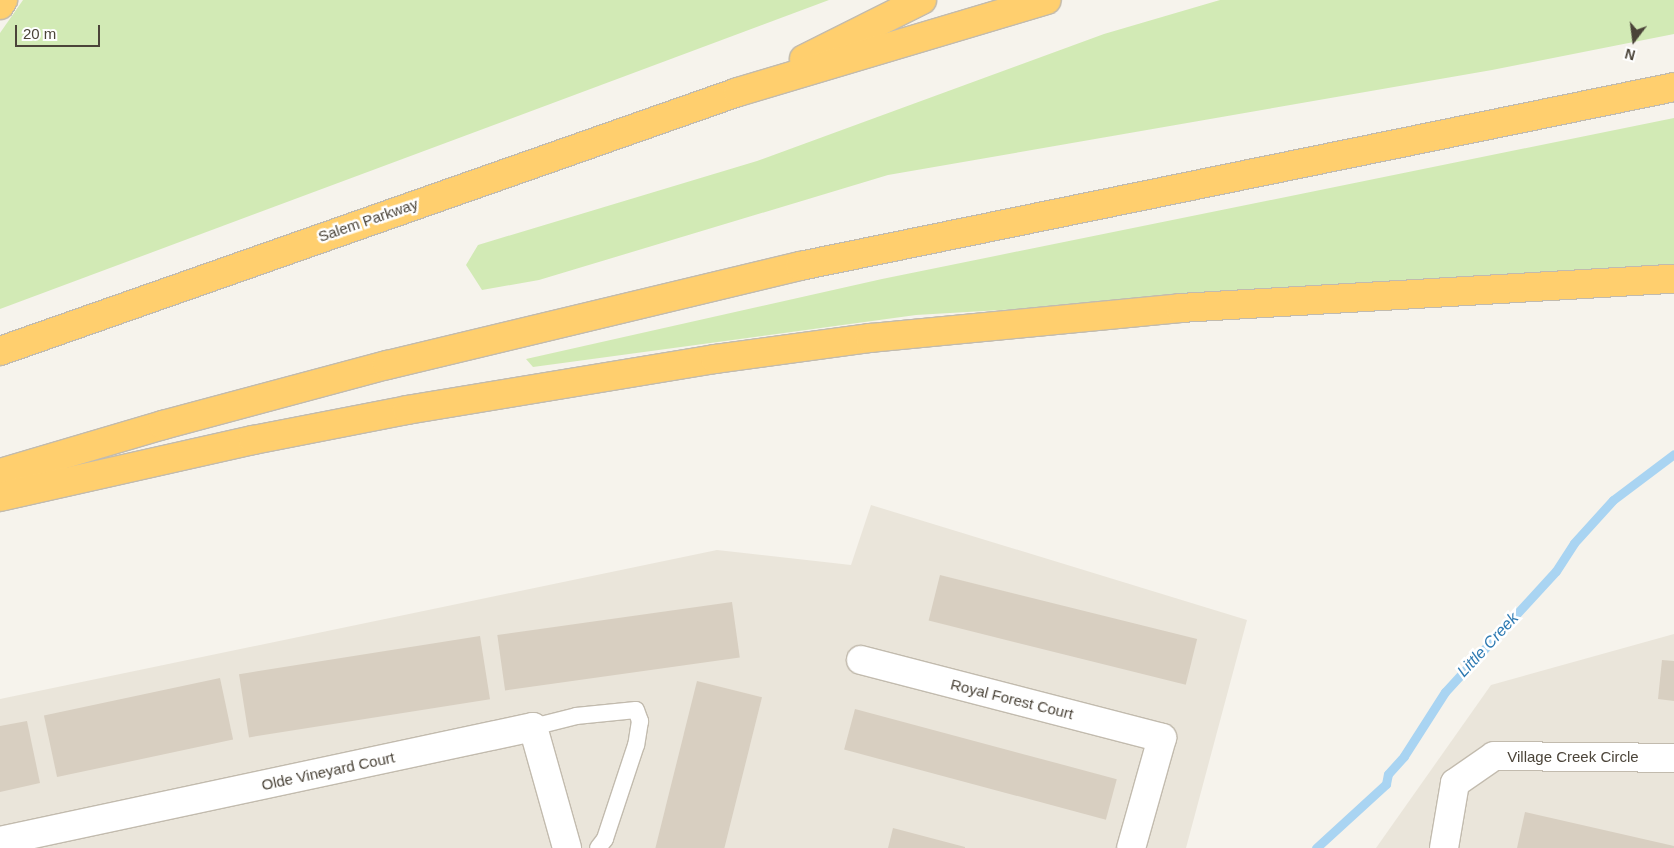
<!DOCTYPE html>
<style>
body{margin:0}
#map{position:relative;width:1674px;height:848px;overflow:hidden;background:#f6f3ec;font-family:Helvetica,sans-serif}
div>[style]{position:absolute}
.residential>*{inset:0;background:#eae5da}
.green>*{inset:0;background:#d2eab5}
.stream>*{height:9px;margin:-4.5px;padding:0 4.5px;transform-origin:4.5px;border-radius:4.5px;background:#a9d4f2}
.building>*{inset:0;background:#d8cfc1;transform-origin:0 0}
.roads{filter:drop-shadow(1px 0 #c2bbae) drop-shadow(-1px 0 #c2bbae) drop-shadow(0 1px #c2bbae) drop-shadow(0 -1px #c2bbae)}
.lane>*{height:16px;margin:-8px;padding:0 8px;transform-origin:8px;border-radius:8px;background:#fff}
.street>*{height:28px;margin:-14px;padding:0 14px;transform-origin:14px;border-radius:14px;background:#fff}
.highway>*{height:28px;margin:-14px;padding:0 14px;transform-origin:14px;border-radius:14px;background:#ffcf6e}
span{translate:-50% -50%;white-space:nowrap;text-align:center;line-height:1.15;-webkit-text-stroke:5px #fff;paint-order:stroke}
.street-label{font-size:15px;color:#4b4439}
.water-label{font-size:16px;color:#2e7ab2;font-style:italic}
.north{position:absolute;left:1609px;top:15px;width:50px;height:50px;-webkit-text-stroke:4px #fff;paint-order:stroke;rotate:195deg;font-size:14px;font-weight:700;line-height:20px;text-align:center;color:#4b4439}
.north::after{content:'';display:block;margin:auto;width:18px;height:22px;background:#4b4439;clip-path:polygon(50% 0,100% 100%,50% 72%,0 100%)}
.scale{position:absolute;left:15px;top:25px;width:85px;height:22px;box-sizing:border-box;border:2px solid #4b4439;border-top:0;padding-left:6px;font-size:15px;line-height:18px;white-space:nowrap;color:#4b4439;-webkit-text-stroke:4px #fff;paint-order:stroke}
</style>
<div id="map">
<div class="residential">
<i style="clip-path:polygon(871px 505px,1247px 620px,1186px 848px,0 848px,0 699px,717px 550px,851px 565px)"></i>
<i style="clip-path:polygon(1674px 634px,1674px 848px,1376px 848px,1491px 685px)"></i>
</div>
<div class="green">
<i style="clip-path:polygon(23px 0,829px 0,0 309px,0 33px)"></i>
<i style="clip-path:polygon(1220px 0,1674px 0,1674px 34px,1492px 70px,888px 175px,539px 280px,482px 290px,466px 265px,478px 245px,757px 161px,1104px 34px)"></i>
<i style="clip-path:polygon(1674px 118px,1674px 270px,916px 315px,533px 367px,526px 359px,882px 279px)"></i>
</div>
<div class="stream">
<i style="left:1316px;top:848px;width:95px;rotate:-42.4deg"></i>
<i style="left:1386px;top:784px;width:10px;rotate:-79deg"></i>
<i style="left:1388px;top:774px;width:24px;rotate:-48deg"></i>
<i style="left:1404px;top:756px;width:76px;rotate:-57.4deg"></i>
<i style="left:1445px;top:692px;width:164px;rotate:-47.5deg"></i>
<i style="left:1556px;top:571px;width:33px;rotate:-57deg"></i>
<i style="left:1574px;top:543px;width:58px;rotate:-47.8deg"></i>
<i style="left:1613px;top:500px;width:76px;rotate:-37deg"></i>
</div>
<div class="building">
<i style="left:940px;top:575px;width:265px;height:47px;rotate:14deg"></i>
<i style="left:732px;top:602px;width:56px;height:237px;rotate:82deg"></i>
<i style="left:480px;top:636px;width:64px;height:244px;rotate:81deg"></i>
<i style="clip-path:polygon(1662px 660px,1674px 661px,1674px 701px,1658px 699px)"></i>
<i style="left:220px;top:678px;width:63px;height:180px;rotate:78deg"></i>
<i style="left:697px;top:681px;width:67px;height:172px;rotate:14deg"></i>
<i style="left:855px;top:709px;width:271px;height:42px;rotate:15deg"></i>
<i style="clip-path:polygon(27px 721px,40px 783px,0 792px,0 726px)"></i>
<i style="clip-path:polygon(1525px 812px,1674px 846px,1674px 848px,1517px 848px)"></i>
<i style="clip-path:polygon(893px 828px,965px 847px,965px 848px,888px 848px)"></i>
</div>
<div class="roads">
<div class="lane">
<i style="left:533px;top:727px;width:44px;rotate:-14.3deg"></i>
<i style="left:576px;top:716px;width:60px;rotate:-5.7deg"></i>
<i style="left:636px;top:710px;width:12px;rotate:70deg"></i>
<i style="left:640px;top:721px;width:24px;rotate:99deg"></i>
<i style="left:636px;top:745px;width:99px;rotate:108.3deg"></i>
<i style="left:605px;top:839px;width:11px;rotate:128deg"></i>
</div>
<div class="street">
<i style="left:861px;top:660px;width:311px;rotate:14.5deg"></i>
<i style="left:1162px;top:738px;width:114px;rotate:105.7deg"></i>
<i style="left:0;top:841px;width:545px;rotate:-12.07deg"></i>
<i style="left:533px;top:727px;width:126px;rotate:74.3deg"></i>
<i style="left:1444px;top:848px;width:66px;rotate:-80.4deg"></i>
<i style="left:1455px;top:783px;width:47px;rotate:-34.7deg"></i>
<i style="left:1494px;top:756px;width:180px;rotate:0.6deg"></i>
</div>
<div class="highway">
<i style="left:0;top:5px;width:6px;rotate:-59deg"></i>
<i style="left:804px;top:59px;width:132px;rotate:-26.6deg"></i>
<i style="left:0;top:351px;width:782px;rotate:-19.34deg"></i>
<i style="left:738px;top:92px;width:322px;rotate:-16.6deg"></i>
<i style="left:0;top:473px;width:170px;rotate:-16.4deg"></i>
<i style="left:163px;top:425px;width:232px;rotate:-15deg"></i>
<i style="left:387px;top:365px;width:425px;rotate:-13.5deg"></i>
<i style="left:800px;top:266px;width:892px;rotate:-11.57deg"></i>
<i style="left:0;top:497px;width:259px;rotate:-12.7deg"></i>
<i style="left:253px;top:440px;width:157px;rotate:-11deg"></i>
<i style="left:407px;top:410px;width:312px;rotate:-9.4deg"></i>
<i style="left:715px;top:359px;width:156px;rotate:-7.7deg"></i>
<i style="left:870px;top:338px;width:311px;rotate:-5.5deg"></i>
<i style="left:1180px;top:308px;width:495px;rotate:-3.4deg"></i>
</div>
</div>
<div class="street-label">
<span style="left:368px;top:220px;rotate:-19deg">Salem Parkway</span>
<span style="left:1012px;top:699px;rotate:14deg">Royal Forest Court</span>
<span style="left:1573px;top:757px">Village Creek Circle</span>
<span style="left:328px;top:771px;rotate:-12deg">Olde Vineyard Court</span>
</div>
<div class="water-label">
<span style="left:1488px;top:645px;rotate:-47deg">Little Creek</span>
</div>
<div class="north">N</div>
<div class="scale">20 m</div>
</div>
